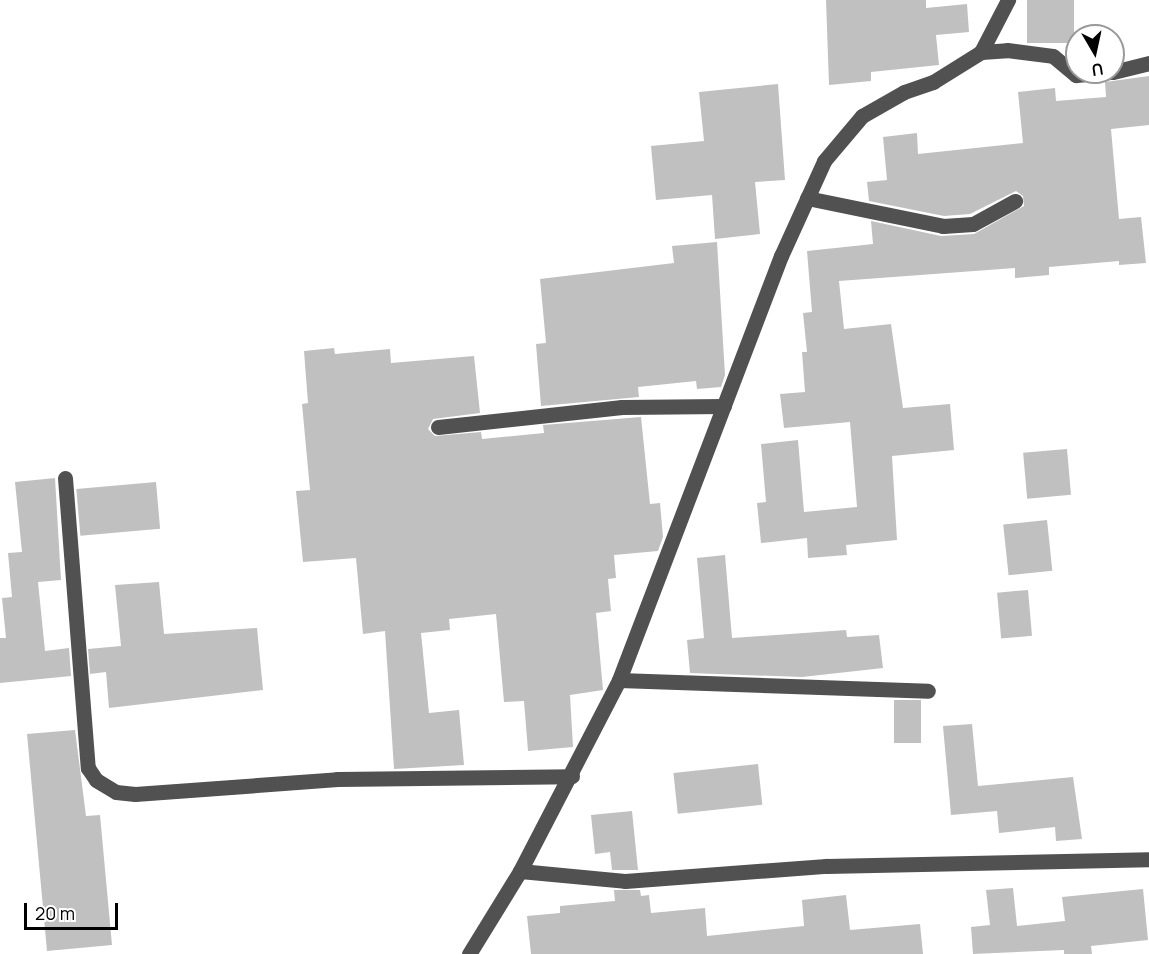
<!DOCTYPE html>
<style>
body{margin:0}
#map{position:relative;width:1149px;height:954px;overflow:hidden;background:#fff;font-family:Manrope,sans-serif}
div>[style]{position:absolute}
.building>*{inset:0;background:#c0c0c0;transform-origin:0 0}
.minor>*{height:15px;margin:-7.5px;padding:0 7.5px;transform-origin:7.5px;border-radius:7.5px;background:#515151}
span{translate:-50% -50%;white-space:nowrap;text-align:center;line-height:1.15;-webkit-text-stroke:5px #fff;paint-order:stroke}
.north{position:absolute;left:1065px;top:24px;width:60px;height:60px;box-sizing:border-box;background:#fff;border:2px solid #999;border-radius:50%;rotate:171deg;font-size:16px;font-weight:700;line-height:24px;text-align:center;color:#000}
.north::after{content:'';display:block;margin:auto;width:21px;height:27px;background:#000;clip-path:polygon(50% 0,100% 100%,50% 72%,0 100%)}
.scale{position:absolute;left:24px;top:903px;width:94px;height:27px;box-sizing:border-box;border:3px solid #000;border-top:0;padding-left:8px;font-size:18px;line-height:21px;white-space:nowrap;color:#000;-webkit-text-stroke:4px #fff;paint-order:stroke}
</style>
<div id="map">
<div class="building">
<i style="clip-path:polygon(826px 0,926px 0,926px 8px,967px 4px,969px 32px,936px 35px,939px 65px,871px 72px,871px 81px,829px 85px)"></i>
<i style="left:1027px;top:0;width:47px;height:43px"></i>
<i style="clip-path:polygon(1149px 76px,1149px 125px,1111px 129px,1119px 219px,1141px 217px,1146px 263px,1119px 265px,1119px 261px,1049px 267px,1049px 275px,1015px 278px,1015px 268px,839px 281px,844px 329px,891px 324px,903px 408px,950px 404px,954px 450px,892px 456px,897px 540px,846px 545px,847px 555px,808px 558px,807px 538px,761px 543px,757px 503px,766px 502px,761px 444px,798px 440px,804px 512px,857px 507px,850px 422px,784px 428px,780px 394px,805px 392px,802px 352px,807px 352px,803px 313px,812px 312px,807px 251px,873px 244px,871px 221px,941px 236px,974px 234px,1024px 206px,1023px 196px,1016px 191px,970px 214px,944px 216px,869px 201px,867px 182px,887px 180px,883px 137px,917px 133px,918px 154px,1023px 143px,1018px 92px,1055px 88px,1056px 101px,1106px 97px,1105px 82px)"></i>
<i style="clip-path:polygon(778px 84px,785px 180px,755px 182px,760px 234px,715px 239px,712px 195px,656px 200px,651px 146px,704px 141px,699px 92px)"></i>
<i style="clip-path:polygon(717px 242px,725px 375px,721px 387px,697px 389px,696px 381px,638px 387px,639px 397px,541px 406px,536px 344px,546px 343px,540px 279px,674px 263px,672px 246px)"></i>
<i style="clip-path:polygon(334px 348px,335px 354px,390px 349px,391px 363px,474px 356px,480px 413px,433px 419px,428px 429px,435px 436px,481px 432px,482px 439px,544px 433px,543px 425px,641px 417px,650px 504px,660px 503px,663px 537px,658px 551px,614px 555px,616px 578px,608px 579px,611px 611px,596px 613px,603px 690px,570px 695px,573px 747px,528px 751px,524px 701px,504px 702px,496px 614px,449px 619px,450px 630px,421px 633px,429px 713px,459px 710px,464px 765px,394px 769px,385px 631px,363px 634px,356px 558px,303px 562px,296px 491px,310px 490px,302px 404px,308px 403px,304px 351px)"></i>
<i style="left:1067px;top:449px;width:46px;height:44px;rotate:85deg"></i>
<i style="clip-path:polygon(55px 478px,61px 580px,38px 582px,45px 651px,69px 648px,71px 676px,0 683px,0 638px,6px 638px,2px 598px,12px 597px,8px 553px,22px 552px,15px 482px)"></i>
<i style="left:156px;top:482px;width:47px;height:80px;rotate:85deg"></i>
<i style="left:1047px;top:520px;width:51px;height:44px;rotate:84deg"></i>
<i style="clip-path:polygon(725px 555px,732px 638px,846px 630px,847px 637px,879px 635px,883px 668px,802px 677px,690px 673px,687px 640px,704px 638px,697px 558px)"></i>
<i style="clip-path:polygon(159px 582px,164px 634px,257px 628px,263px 690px,109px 708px,106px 672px,90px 674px,88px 649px,121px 646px,115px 585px)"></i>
<i style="left:1028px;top:590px;width:46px;height:31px;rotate:85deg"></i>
<i style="left:894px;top:700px;width:27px;height:43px"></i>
<i style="clip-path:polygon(972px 724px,978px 786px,1073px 777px,1082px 839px,1056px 841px,1055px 827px,999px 833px,997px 811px,951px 815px,943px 726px)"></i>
<i style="clip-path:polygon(75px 730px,86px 816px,100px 815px,112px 945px,47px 951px,27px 734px)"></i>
<i style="left:758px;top:764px;width:41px;height:85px;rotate:84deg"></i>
<i style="clip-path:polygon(632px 811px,638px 870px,612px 870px,610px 852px,595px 854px,591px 815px)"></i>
<i style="clip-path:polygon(1013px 888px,1017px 926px,1065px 921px,1062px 897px,1143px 889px,1148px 940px,1091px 946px,1092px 954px,1064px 954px,1064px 950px,973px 954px,971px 927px,990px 925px,986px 890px)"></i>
<i style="clip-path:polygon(614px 890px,640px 890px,641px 896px,649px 895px,651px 913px,705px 908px,707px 936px,804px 926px,802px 900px,846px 895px,850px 930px,920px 924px,923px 954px,531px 954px,527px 916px,560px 913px,560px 906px,615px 901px)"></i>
</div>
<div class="minor">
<i style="left:981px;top:52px;width:26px;rotate:-4deg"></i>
<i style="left:1007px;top:50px;width:46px;rotate:7.4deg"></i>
<i style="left:1053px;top:56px;width:30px;rotate:40deg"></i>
<i style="left:1076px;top:75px;width:37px;rotate:-5deg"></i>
<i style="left:1113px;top:72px;width:37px;rotate:-14deg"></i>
<i style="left:807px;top:198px;width:139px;rotate:11.6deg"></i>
<i style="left:943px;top:226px;width:30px;rotate:-4deg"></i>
<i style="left:973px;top:224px;width:48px;rotate:-28.7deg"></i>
<i style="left:438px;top:427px;width:185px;rotate:-6.2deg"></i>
<i style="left:622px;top:407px;width:102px;rotate:-0.6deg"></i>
<i style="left:65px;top:478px;width:291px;rotate:85.5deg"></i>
<i style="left:88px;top:768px;width:14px;rotate:56deg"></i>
<i style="left:96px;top:780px;width:23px;rotate:31deg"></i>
<i style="left:116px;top:792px;width:19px;rotate:6deg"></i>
<i style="left:135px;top:794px;width:203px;rotate:-4.2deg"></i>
<i style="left:337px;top:779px;width:235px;rotate:-0.7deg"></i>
<i style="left:619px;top:680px;width:309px;rotate:2deg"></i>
<i style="left:520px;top:871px;width:105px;rotate:5.4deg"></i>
<i style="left:625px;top:881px;width:202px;rotate:-4.3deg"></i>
<i style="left:826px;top:866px;width:323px;rotate:-1.2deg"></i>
<i style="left:469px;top:954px;width:97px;rotate:-58.4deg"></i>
<i style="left:520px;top:871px;width:215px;rotate:-62.6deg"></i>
<i style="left:619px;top:680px;width:454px;rotate:-69.1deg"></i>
<i style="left:781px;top:256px;width:104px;rotate:-65.6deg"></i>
<i style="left:824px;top:161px;width:59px;rotate:-49.8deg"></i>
<i style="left:862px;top:116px;width:48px;rotate:-29.7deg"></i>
<i style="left:904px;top:92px;width:31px;rotate:-19deg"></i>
<i style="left:933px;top:82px;width:57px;rotate:-32deg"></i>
<i style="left:981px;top:52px;width:59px;rotate:-62.6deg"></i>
</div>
<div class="north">U</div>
<div class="scale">20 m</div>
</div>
